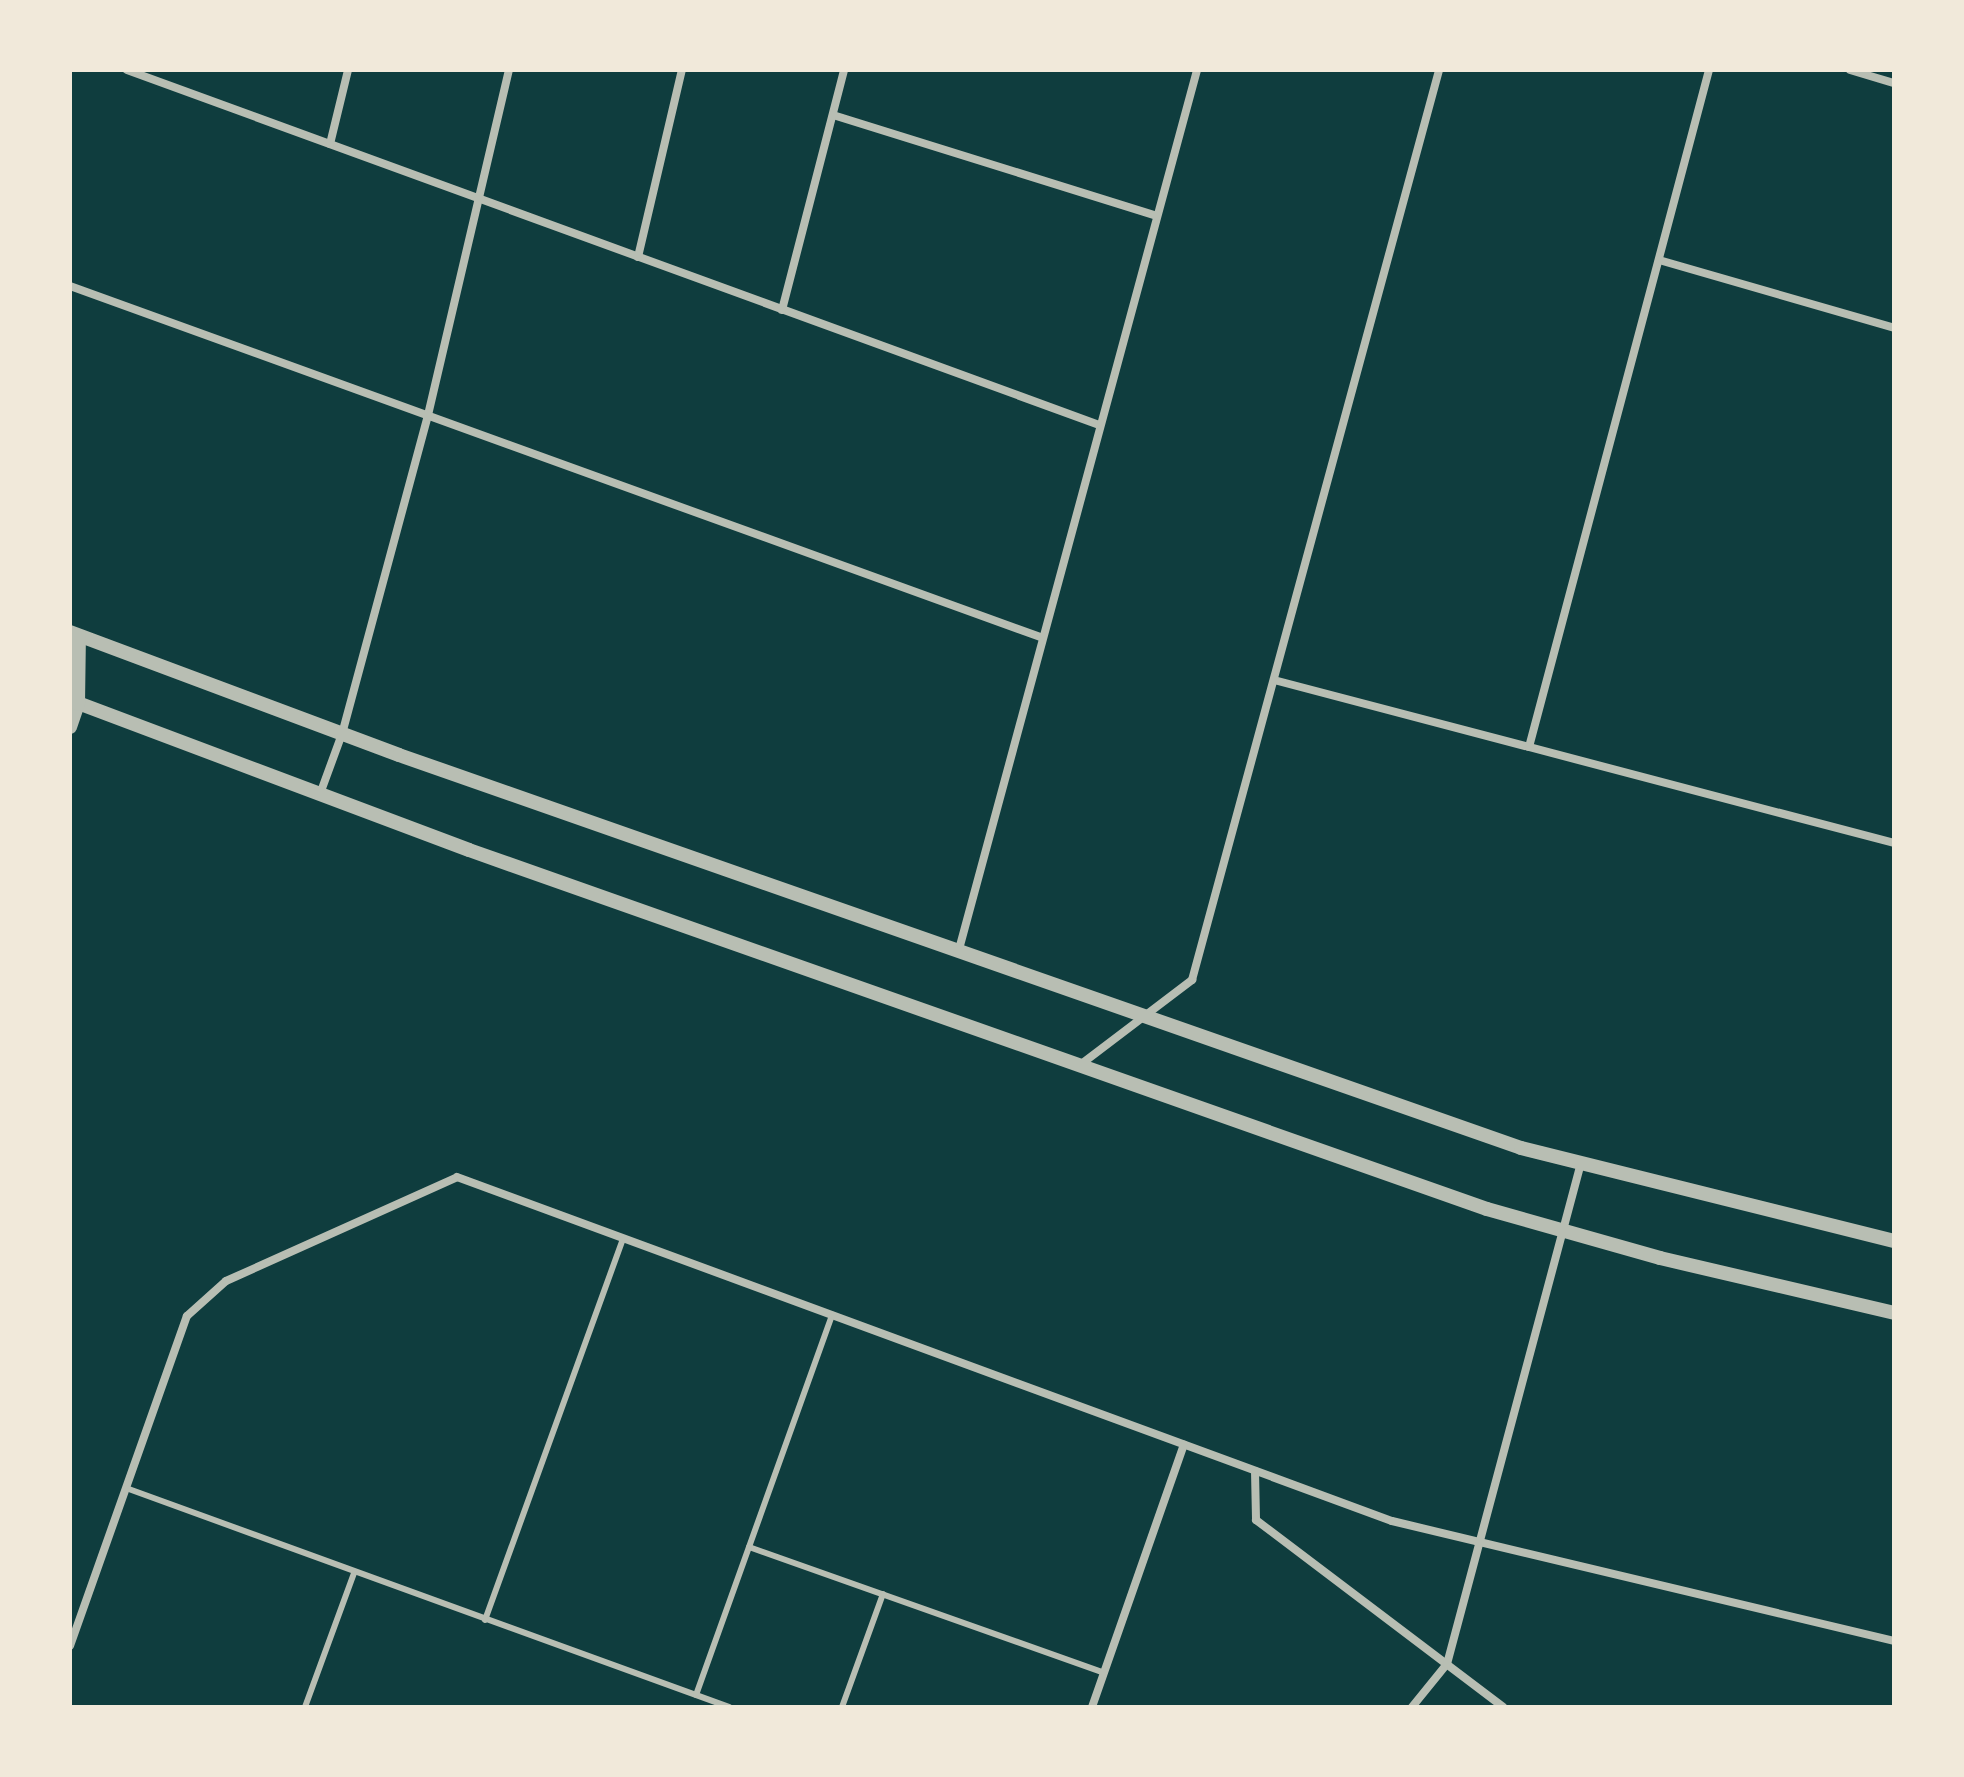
<!DOCTYPE html>
<style>
body{margin:0}
#map{position:relative;width:1964px;height:1777px;overflow:hidden;background:#0f3d3e;font-family:"Golos Text",sans-serif}
div>[style]{position:absolute}
.service>*{height:6px;margin:-3px;padding:0 3px;transform-origin:3px;border-radius:3px;background:#b8beb3}
.minor>*{height:8px;margin:-4px;padding:0 4px;transform-origin:4px;border-radius:4px;background:#b8beb3}
.tertiary>*{height:14px;margin:-7px;padding:0 7px;transform-origin:7px;border-radius:7px;background:#b8beb3}
span{translate:-50% -50%;white-space:nowrap;text-align:center;line-height:1.15;-webkit-text-stroke:7px #f1e9da;paint-order:stroke}
.frame{position:absolute;inset:0;border:72px solid #f1e9da;pointer-events:none}
</style>
<div id="map">
<div class="service">
<i style="left:126px;top:1488px;width:642px;rotate:19.96deg"></i>
<i style="left:749px;top:1547px;width:377px;rotate:19.5deg"></i>
<i style="left:485px;top:1620px;width:406px;rotate:-70.1deg"></i>
<i style="left:696px;top:1695px;width:404px;rotate:-70.3deg"></i>
<i style="left:305px;top:1707px;width:143px;rotate:-69.9deg"></i>
<i style="left:842px;top:1707px;width:120px;rotate:-70.1deg"></i>
</div>
<div class="minor">
<i style="left:127px;top:70px;width:1035px;rotate:20.06deg"></i>
<i style="left:1850px;top:70px;width:46px;rotate:16.5deg"></i>
<i style="left:833px;top:115px;width:339px;rotate:17.3deg"></i>
<i style="left:330px;top:144px;width:76px;rotate:-76.3deg"></i>
<i style="left:638px;top:257px;width:192px;rotate:-76.8deg"></i>
<i style="left:1659px;top:260px;width:245px;rotate:16.1deg"></i>
<i style="left:70px;top:286px;width:1032px;rotate:19.89deg"></i>
<i style="left:782px;top:310px;width:248px;rotate:-75.5deg"></i>
<i style="left:1274px;top:680px;width:641px;rotate:14.73deg"></i>
<i style="left:1529px;top:747px;width:701px;rotate:-75.11deg"></i>
<i style="left:320px;top:794px;width:64px;rotate:-69.9deg"></i>
<i style="left:342px;top:734px;width:330px;rotate:-74.9deg"></i>
<i style="left:428px;top:415px;width:354px;rotate:-76.8deg"></i>
<i style="left:958px;top:953px;width:915px;rotate:-74.85deg"></i>
<i style="left:1080px;top:1065px;width:141px;rotate:-37.2deg"></i>
<i style="left:1192px;top:980px;width:943px;rotate:-74.81deg"></i>
<i style="left:1255px;top:1471px;width:49px;rotate:88.8deg"></i>
<i style="left:1256px;top:1520px;width:310px;rotate:37.1deg"></i>
<i style="left:70px;top:1646px;width:350px;rotate:-70.5deg"></i>
<i style="left:187px;top:1316px;width:52px;rotate:-41.9deg"></i>
<i style="left:226px;top:1281px;width:253px;rotate:-24.2deg"></i>
<i style="left:457px;top:1177px;width:996px;rotate:20.2deg"></i>
<i style="left:1392px;top:1521px;width:516px;rotate:13.44deg"></i>
<i style="left:1092px;top:1707px;width:278px;rotate:-70.7deg"></i>
<i style="left:1412px;top:1707px;width:55px;rotate:-50.9deg"></i>
<i style="left:1447px;top:1664px;width:519px;rotate:-75.03deg"></i>
</div>
<div class="tertiary">
<i style="left:70px;top:632px;width:351px;rotate:20.5deg"></i>
<i style="left:399px;top:755px;width:1189px;rotate:19.3deg"></i>
<i style="left:1521px;top:1148px;width:384px;rotate:14deg"></i>
<i style="left:70px;top:700px;width:426px;rotate:20.6deg"></i>
<i style="left:469px;top:850px;width:1079px;rotate:19.43deg"></i>
<i style="left:1487px;top:1209px;width:180px;rotate:15.8deg"></i>
<i style="left:1660px;top:1258px;width:240px;rotate:13.2deg"></i>
<i style="left:70px;top:727px;width:24px;rotate:-71deg"></i>
<i style="left:78px;top:704px;width:68px;rotate:-89.2deg"></i>
</div>
<div class="frame"></div>
</div>
